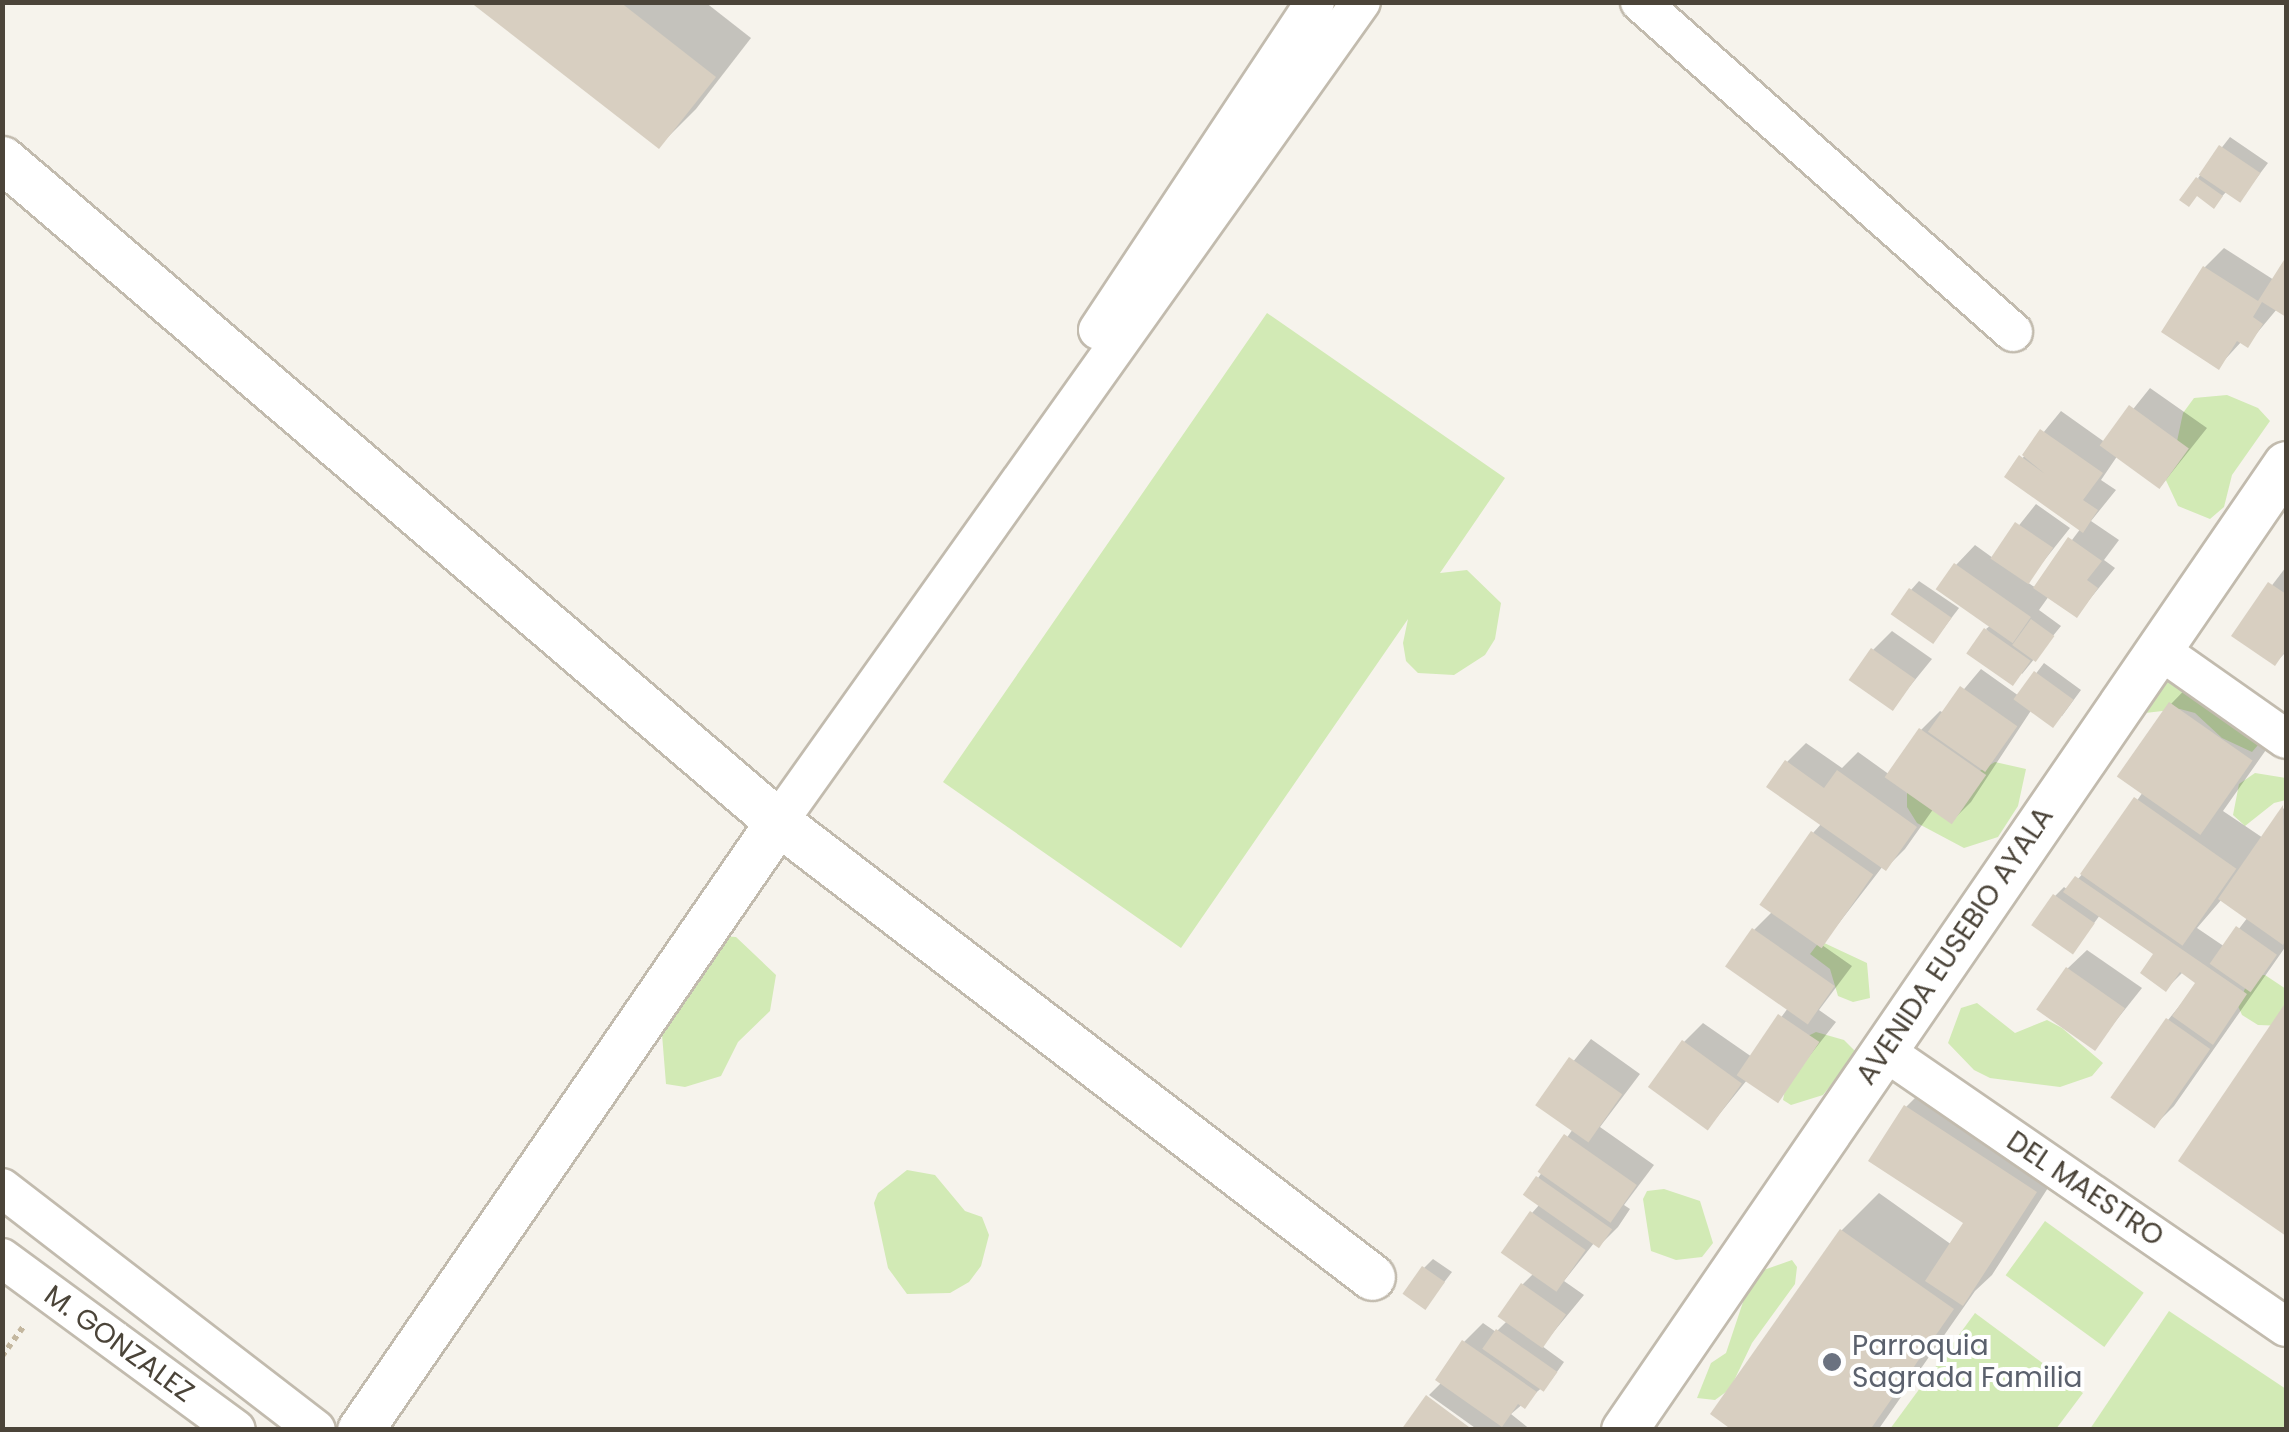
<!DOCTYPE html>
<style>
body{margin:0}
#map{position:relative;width:2289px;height:1432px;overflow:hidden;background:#f6f3ec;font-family:Poppins,sans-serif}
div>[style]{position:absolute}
.green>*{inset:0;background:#d2eab5;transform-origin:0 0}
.shadow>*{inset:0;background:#0003}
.building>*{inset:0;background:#d8cfc1;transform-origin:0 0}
.path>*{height:6px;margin-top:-3px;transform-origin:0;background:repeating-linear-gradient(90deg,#c4b79f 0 5px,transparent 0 10px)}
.roads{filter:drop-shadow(2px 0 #c2bbae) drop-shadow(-2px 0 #c2bbae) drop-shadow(0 2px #c2bbae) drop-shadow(0 -2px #c2bbae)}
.minor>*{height:38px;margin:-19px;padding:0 19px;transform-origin:19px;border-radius:19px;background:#fff}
.tertiary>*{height:45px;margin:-22.5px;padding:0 22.5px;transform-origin:22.5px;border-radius:22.5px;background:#fff}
.dots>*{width:28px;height:28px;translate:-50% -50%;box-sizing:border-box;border:5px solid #fff;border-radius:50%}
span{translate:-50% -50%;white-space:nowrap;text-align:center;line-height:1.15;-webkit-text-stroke:8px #fff;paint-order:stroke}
.street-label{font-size:28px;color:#4b4439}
.worship-label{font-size:28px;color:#5b616d}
.left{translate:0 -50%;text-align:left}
.frame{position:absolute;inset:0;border:5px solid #4b4439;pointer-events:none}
</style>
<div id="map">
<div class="green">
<i style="clip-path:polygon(1267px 313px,1505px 478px,1440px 573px,1467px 570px,1501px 603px,1495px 639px,1485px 655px,1454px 675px,1418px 673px,1406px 661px,1403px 643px,1408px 619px,1181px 948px,943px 782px)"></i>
<i style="clip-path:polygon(2227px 395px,2258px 408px,2270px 421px,2232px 475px,2224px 507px,2210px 519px,2178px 506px,2163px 474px,2176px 446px,2183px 413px,2194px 398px)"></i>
<i style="clip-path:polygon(2176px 677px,2264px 738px,2252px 752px,2222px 738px,2195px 713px,2180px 709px,2145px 713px,2138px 697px,2159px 680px)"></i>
<i style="clip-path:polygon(1995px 762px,2026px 769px,2018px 806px,1998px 837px,1964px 848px,1917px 823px,1907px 807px,1907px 789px,1966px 779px)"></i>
<i style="clip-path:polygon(2255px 773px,2286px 778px,2286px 800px,2274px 803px,2245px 826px,2233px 815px,2239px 784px)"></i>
<i style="clip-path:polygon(719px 936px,736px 937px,776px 975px,770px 1011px,738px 1042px,721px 1076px,685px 1087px,666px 1084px,656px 960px)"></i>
<i style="clip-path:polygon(1820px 941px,1867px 963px,1870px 998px,1853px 1002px,1838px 996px,1830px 969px,1810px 954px)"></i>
<i style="clip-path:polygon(2257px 975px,2265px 975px,2286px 989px,2286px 1026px,2258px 1025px,2242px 1015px,2238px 1006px,2248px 981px)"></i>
<i style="clip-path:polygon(1977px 1003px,2015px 1033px,2047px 1020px,2062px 1028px,2103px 1063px,2092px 1076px,2060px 1087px,1990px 1078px,1974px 1070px,1948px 1043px,1961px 1008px)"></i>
<i style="clip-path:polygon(1816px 1032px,1844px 1040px,1857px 1053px,1823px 1095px,1791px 1105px,1783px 1100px,1789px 1070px,1808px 1036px)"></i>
<i style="clip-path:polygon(907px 1170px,935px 1175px,965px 1211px,982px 1217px,989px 1235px,981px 1266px,969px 1282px,950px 1293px,907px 1294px,888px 1268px,874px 1203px,878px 1193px)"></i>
<i style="clip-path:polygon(1664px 1189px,1700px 1201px,1713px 1243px,1702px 1257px,1676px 1260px,1651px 1251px,1643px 1199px,1647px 1191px)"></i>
<i style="left:2045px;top:1221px;width:122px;height:67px;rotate:36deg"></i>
<i style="clip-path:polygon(1792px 1260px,1797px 1267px,1795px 1284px,1752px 1343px,1730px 1389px,1715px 1400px,1697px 1398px,1711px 1363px,1726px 1353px,1748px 1287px,1758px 1272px)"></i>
<i style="clip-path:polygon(2169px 1311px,2286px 1389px,2286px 1429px,2090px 1429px)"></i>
<i style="clip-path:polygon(1975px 1313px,2083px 1393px,2056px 1429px,1890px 1429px)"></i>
</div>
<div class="shadow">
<i style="clip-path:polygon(474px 2px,705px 2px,751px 38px,696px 109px,659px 146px)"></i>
<i style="clip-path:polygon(2230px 137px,2268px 163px,2240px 200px,2227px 191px,2214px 205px,2198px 178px)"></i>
<i style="clip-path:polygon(2224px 248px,2274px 280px,2286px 261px,2286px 315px,2277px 309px,2247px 345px,2242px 341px,2219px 366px,2205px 267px)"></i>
<i style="clip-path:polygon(2150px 388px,2207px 428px,2161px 486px,2118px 455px,2101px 480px,2116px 490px,2091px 521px,2119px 540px,2104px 560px,2115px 568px,2077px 615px,2049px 596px,2039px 610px,2061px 626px,2022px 674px,1986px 629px,1991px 625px,1956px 565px,1975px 545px,1993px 558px,2036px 504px,2070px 528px,2027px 582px,2036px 588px,2081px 528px,2008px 476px,2061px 411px,2106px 443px)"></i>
<i style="clip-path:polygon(2286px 567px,2286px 652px,2275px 663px,2234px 635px)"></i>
<i style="clip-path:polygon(1919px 581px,1959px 608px,1934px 641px,1911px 590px)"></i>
<i style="clip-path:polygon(1892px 631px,1932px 659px,1893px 707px,1873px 650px)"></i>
<i style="clip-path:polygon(2044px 663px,2081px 690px,2062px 716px,2032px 709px,1971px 802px,1952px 821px,1934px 808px,1905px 849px,1886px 868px,1883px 866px,1822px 945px,1852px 966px,1819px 1010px,1836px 1022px,1775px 1100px,1747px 1080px,1709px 1127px,1684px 1042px,1703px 1023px,1752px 1057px,1788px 1008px,1754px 930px,1772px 912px,1813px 833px,1822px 823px,1787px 762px,1806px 743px,1842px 768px,1858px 752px,1890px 775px,1921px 730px,1940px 711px,1944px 713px,1981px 669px,2019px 696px)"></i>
<i style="clip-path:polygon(evenodd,2199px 675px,2280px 730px,2223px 811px,2263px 838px,2286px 805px,2286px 946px,2174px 1106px,2155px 1125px,2168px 1020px,2198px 983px,2183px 972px,2166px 989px,2156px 953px,2100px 915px,2081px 941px,2055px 896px,2064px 887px,2068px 890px,2095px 860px,2143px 792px,2171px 704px,2199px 675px,2222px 899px,2248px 917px,2225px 947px,2197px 928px,2222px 899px)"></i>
<i style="clip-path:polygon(2087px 950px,2142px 988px,2095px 1047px,2067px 969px)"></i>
<i style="clip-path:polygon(2286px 1006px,2286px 1232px,2182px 1160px)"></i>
<i style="clip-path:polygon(1591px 1039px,1640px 1074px,1600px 1127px,1654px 1165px,1624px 1205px,1630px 1209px,1618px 1227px,1599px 1246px,1594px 1243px,1564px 1281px,1584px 1295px,1542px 1346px,1564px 1362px,1552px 1379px,1511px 1414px,1531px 1430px,1478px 1430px,1429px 1395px,1442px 1382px,1464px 1342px,1483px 1323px,1496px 1332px,1507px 1321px,1523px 1284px,1534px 1273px,1532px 1213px,1540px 1204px,1538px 1178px,1573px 1129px,1539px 1105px)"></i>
<i style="clip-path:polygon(1935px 1078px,2064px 1163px,1992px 1275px,1975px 1291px,1878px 1430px,1737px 1430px,1842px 1230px,1879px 1193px,1952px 1245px,1966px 1222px,1906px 1107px)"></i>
<i style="clip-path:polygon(1433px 1259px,1452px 1272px,1425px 1307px,1424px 1268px)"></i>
</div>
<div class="building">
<i style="clip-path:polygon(470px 2px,620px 2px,716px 77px,659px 149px)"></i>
<i style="left:2219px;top:145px;width:50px;height:36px;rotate:34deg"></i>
<i style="clip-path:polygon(2196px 177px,2223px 196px,2214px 209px,2197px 196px,2189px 207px,2179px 200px)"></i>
<i style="clip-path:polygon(2284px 260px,2286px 317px,2262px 302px,2253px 317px,2263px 324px,2248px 348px,2237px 341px,2219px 370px,2161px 332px,2203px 266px,2258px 301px)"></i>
<i style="left:2129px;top:405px;width:74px;height:50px;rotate:36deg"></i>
<i style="clip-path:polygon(2040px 429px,2103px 473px,2083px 500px,2098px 510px,2083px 533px,2004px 477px,2019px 455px,2045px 474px,2022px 455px)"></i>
<i style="left:2015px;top:522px;width:46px;height:44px;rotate:34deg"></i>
<i style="clip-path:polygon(2068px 537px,2102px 561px,2087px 580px,2098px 588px,2077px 618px,2033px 588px)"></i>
<i style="left:1954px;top:563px;width:94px;height:32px;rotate:35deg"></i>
<i style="clip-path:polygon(2268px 582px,2286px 594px,2286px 650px,2275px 666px,2231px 636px)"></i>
<i style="left:1909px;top:588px;width:52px;height:32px;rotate:35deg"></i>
<i style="left:2031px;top:619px;width:29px;height:32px;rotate:36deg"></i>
<i style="left:1984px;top:628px;width:57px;height:31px;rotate:35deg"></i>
<i style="left:1871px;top:648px;width:54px;height:39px;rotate:35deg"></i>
<i style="left:2034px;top:671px;width:49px;height:35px;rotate:36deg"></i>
<i style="left:1960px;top:686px;width:70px;height:56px;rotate:35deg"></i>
<i style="left:2169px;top:702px;width:102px;height:91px;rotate:35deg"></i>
<i style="left:1919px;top:728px;width:82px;height:60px;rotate:35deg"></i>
<i style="clip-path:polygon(1785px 760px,1824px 788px,1837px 770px,1917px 827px,1886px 871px,1766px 787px)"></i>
<i style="left:2134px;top:797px;width:125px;height:94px;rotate:35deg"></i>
<i style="clip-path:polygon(2283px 805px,2286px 939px,2283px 945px,2218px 899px)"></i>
<i style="left:1811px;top:831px;width:76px;height:90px;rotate:35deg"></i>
<i style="clip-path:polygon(2075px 876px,2247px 994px,2213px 1045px,2172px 1016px,2195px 983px,2180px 972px,2166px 992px,2140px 973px,2153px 954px,2063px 892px)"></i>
<i style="left:2053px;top:894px;width:51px;height:38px;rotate:35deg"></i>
<i style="left:2236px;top:926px;width:50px;height:46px;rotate:35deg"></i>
<i style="left:1752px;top:928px;width:101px;height:47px;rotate:35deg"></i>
<i style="left:2066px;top:967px;width:72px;height:52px;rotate:35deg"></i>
<i style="clip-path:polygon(2286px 1002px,2286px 1236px,2178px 1161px)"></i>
<i style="left:1778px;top:1014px;width:50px;height:74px;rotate:34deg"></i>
<i style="left:2166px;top:1018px;width:54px;height:97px;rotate:35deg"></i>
<i style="left:1682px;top:1040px;width:74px;height:58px;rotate:36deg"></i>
<i style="left:1569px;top:1057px;width:65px;height:59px;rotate:35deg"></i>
<i style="clip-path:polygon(1904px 1105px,2037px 1192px,1963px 1306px,1925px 1281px,1963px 1223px,1868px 1161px)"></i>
<i style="left:1564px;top:1134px;width:89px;height:46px;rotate:35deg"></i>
<i style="left:1536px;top:1176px;width:93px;height:23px;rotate:35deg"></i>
<i style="left:1530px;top:1211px;width:68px;height:51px;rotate:35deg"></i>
<i style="clip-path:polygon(1840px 1229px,1954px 1309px,1870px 1430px,1732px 1430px,1710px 1414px)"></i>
<i style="left:1422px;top:1266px;width:28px;height:34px;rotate:35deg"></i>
<i style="left:1521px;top:1283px;width:55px;height:41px;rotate:35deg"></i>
<i style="left:1496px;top:1329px;width:75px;height:24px;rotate:35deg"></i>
<i style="clip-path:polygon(1462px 1340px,1537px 1392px,1525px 1409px,1518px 1404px,1502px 1427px,1435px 1380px)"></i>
<i style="clip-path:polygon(1426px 1395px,1473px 1430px,1401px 1430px)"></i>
</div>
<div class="path">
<i style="left:2px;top:1356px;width:39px;rotate:-54deg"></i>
</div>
<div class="roads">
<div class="minor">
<i style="left:1640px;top:2px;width:498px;rotate:41.5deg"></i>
<i style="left:1098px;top:330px;width:393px;rotate:-56.5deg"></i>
<i style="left:2158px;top:649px;width:156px;rotate:35.1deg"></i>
<i style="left:778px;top:822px;width:1006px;rotate:-54.59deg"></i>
<i style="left:1883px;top:1050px;width:489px;rotate:34.5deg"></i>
<i style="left:2px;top:1188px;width:396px;rotate:37.6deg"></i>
<i style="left:2px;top:1258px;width:290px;rotate:36.3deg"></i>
</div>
<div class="tertiary">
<i style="left:2px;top:159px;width:1021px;rotate:40.51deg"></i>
<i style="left:778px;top:822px;width:748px;rotate:37.45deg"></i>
<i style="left:360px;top:1430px;width:738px;rotate:-55.49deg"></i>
<i style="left:1624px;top:1430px;width:1171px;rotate:-55.58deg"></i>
</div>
</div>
<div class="dots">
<i style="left:1832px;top:1362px;background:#6b7280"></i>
</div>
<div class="street-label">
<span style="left:1955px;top:946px;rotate:-56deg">AVENIDA EUSEBIO AYALA</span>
<span style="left:2085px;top:1189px;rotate:34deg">DEL MAESTRO</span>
<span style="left:119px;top:1344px;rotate:36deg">M. GONZALEZ</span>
</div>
<div class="worship-label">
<span class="left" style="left:1852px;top:1362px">Parroquia<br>Sagrada Familia</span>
</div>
<div class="frame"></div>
</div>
